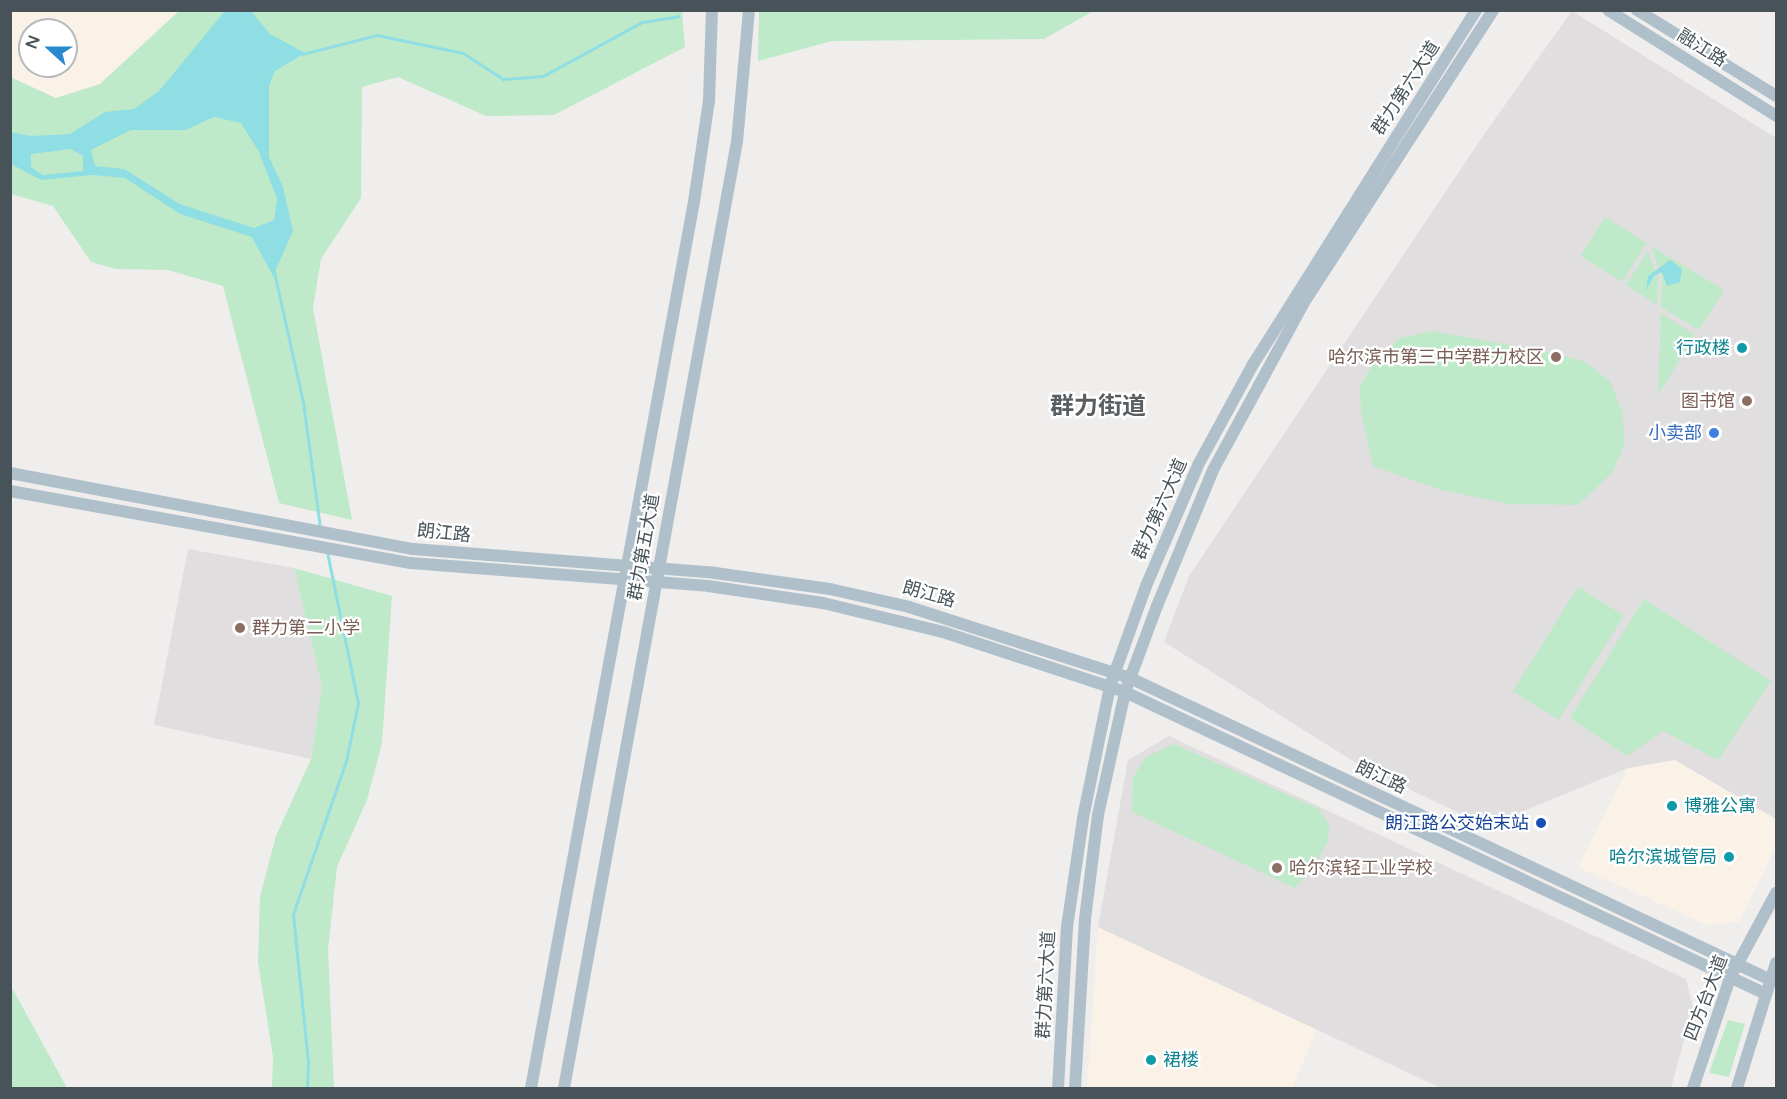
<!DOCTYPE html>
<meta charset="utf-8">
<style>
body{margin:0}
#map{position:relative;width:1787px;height:1099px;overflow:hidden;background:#f0eded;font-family:"Varela Round","Noto Sans SC",sans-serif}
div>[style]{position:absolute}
.commercial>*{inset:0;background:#faf1e7}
.education>*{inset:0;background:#e0dedf}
.green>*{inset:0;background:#beeac9;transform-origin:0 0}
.water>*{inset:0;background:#8fdee3}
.stream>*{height:3px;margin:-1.5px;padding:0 1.5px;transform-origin:1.5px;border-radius:1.5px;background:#8fdee3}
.major>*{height:12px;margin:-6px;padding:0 6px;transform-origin:6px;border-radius:6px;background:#afc0ca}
.dots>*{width:16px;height:16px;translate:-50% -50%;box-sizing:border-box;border:3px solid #fff;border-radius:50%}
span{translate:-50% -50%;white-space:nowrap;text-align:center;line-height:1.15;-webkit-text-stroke:4.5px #fff;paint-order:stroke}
.street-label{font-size:18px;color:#475359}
.culture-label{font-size:18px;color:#0d838f}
.right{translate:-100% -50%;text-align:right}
.left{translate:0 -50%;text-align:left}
.education-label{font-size:18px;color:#785e54}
.shop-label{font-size:18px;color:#366cbe}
.transit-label{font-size:18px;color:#164399}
.district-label{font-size:24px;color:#5a5e61;font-weight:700}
.frame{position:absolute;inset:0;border:12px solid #475359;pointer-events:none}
.north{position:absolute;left:18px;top:18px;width:60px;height:60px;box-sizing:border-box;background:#fff;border:2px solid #b5babd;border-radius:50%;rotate:291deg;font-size:16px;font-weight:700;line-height:24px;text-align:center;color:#475359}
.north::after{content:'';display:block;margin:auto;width:21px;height:27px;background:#2889ce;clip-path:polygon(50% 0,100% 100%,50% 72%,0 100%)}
</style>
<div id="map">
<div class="commercial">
<i style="clip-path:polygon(evenodd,11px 11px,180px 11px,100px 84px,56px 99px,11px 77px,11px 11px,30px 30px,66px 30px,66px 66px,30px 66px,30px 30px)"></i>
<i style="clip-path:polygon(1675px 760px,1776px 819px,1776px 847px,1739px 922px,1707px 925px,1578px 867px,1628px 768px)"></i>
<i style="clip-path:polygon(1098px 927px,1317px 1029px,1292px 1088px,1087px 1088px)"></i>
</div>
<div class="education">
<i style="clip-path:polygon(1572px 11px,1776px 138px,1776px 819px,1675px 760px,1628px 768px,1487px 826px,1364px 768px,1164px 642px,1189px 576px,1485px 133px)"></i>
<i style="clip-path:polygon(188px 549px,294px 568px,322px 687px,311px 759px,154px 725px)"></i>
<i style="clip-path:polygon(1169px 736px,1686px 979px,1693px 1007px,1671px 1088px,1441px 1088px,1098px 927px,1128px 760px)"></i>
</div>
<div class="green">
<i style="clip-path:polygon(180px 10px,682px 11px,685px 47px,554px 115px,486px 116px,398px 77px,362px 87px,361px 198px,321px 259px,313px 308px,352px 520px,279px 503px,223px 286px,168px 270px,116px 269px,91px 262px,53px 206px,11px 194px,10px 77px,56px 98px,100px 84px)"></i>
<i style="clip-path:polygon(759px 11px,759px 10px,1093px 11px,1044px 39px,832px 41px,758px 61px)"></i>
<i style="left:1605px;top:217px;width:49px;height:46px;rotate:32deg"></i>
<i style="clip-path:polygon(1651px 246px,1724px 290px,1699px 330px,1661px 307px,1662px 277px)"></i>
<i style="clip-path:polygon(1648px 251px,1658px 279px,1657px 305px,1626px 285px)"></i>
<i style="clip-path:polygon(1661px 313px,1695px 335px,1658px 395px)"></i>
<i style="clip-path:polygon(1432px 331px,1554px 353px,1585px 362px,1610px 381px,1623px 414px,1624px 444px,1613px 472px,1578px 505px,1509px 504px,1438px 489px,1373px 466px,1361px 413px,1360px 387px,1375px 360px,1400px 338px)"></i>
<i style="clip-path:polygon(294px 568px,392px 596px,382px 743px,367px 800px,337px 867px,328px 949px,334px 1088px,272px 1088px,273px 1057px,258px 962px,260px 896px,276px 836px,311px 759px,322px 687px)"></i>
<i style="left:1578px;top:587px;width:54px;height:123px;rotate:32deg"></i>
<i style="clip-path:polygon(1644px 599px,1771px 681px,1718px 760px,1663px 731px,1627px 756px,1570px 718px)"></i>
<i style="clip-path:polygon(1174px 744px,1319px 809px,1329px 825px,1328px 841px,1314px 867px,1295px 888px,1132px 812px,1133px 777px,1146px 757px)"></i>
<i style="clip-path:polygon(11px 986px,67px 1088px,11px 1088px)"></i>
<i style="clip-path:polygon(1728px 1020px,1745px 1024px,1729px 1077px,1709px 1073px)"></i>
</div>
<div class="water">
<i style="clip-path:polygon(evenodd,225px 11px,251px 11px,270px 34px,305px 53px,275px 71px,269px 86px,269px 157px,283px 187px,293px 231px,273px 276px,252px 237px,180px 214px,125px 178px,93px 175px,41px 180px,11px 164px,11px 132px,31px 136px,70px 134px,105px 112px,134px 109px,159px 91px,225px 11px,214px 117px,241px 123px,259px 152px,277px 199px,274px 220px,254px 228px,180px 204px,124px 169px,95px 166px,91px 150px,131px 130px,186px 130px,214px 117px,225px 11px,71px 149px,83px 156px,83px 171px,43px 175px,31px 167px,31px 154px,71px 149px)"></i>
<i style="clip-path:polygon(1670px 260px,1682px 269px,1680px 282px,1667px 286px,1662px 272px,1654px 276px,1646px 290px,1648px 276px)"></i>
</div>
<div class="stream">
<i style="left:302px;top:54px;width:77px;rotate:-14.2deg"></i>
<i style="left:377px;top:35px;width:88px;rotate:11.8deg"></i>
<i style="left:463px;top:53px;width:48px;rotate:33deg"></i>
<i style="left:503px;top:79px;width:40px;rotate:-4.3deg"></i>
<i style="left:543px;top:76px;width:113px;rotate:-28.6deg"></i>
<i style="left:642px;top:22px;width:37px;rotate:-9deg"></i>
<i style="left:274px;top:272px;width:133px;rotate:77.4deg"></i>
<i style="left:303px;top:402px;width:127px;rotate:82.3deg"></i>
<i style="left:307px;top:1088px;width:26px;rotate:-88deg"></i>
<i style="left:308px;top:1062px;width:149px;rotate:-95.8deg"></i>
<i style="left:293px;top:914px;width:162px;rotate:-70.9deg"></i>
<i style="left:346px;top:761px;width:59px;rotate:-78.3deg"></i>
<i style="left:358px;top:703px;width:154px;rotate:-101.6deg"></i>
</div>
<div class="major">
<i style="left:1608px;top:10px;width:199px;rotate:32.2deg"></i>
<i style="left:1637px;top:10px;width:163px;rotate:31.7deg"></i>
<i style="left:10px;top:473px;width:410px;rotate:10.7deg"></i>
<i style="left:413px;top:549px;width:303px;rotate:4.5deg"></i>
<i style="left:715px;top:573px;width:116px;rotate:7.9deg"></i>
<i style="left:830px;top:589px;width:81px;rotate:12.8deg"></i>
<i style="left:909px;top:607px;width:232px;rotate:17.8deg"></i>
<i style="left:1130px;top:678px;width:709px;rotate:25.23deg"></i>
<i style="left:10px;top:491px;width:407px;rotate:10.2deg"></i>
<i style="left:411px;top:563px;width:298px;rotate:4.4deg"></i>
<i style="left:708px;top:586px;width:116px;rotate:8.4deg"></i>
<i style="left:823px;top:603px;width:123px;rotate:13.6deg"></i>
<i style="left:943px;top:632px;width:192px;rotate:18.2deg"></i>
<i style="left:1125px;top:692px;width:709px;rotate:25.23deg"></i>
<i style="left:531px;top:1088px;width:901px;rotate:-79.58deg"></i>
<i style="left:694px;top:202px;width:103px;rotate:-81.6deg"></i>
<i style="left:709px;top:100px;width:90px;rotate:-88.1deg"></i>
<i style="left:564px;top:1088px;width:962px;rotate:-79.64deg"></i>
<i style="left:737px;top:142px;width:133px;rotate:-84.8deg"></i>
<i style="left:1058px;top:1088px;width:161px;rotate:-86.8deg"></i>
<i style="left:1067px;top:927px;width:110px;rotate:-81.6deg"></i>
<i style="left:1083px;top:818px;width:135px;rotate:-78.4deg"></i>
<i style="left:1110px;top:686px;width:106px;rotate:-70.2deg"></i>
<i style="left:1146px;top:586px;width:132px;rotate:-66.7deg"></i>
<i style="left:1198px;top:465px;width:113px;rotate:-61.4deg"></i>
<i style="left:1252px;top:366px;width:421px;rotate:-57.8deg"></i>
<i style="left:1075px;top:1088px;width:169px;rotate:-86.6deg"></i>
<i style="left:1085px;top:919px;width:105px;rotate:-82.9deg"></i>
<i style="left:1098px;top:815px;width:126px;rotate:-77.6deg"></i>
<i style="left:1125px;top:692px;width:92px;rotate:-69.6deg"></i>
<i style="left:1157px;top:606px;width:147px;rotate:-67.6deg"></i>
<i style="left:1213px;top:470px;width:189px;rotate:-61.5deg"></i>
<i style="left:1303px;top:304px;width:350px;rotate:-57.1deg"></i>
<i style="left:1693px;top:1088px;width:116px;rotate:-71.4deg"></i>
<i style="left:1730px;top:978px;width:97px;rotate:-61.6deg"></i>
<i style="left:1737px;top:1088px;width:131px;rotate:-72.7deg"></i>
</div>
<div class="dots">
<i style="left:1742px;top:348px;background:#0f9aa8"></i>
<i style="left:1556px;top:357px;background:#8d6e63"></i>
<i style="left:1747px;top:401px;background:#8d6e63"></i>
<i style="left:1714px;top:433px;background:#3f7fe0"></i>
<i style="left:240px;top:628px;background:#8d6e63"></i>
<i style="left:1672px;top:806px;background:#0f9aa8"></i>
<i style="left:1541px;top:823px;background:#1a4fb4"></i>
<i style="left:1729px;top:857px;background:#0f9aa8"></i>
<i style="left:1277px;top:868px;background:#8d6e63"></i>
<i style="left:1151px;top:1060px;background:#0f9aa8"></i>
</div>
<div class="street-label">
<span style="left:1702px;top:48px;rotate:32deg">融江路</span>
<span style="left:1406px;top:88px;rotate:-57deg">群力第六大道</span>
<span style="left:1160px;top:509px;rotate:-66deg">群力第六大道</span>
<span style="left:444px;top:533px;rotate:6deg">朗江路</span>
<span style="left:644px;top:547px;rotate:-80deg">群力第五大道</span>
<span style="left:929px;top:594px;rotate:16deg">朗江路</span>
<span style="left:1381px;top:777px;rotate:25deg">朗江路</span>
<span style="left:1046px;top:985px;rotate:-87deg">群力第六大道</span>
<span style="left:1706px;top:998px;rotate:-69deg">四方台大道</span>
</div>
<div class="culture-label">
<span class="right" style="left:1730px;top:348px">行政楼</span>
<span class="left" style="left:1684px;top:806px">博雅公寓</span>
<span class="right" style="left:1717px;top:857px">哈尔滨城管局</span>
<span class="left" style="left:1163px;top:1060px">裙楼</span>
</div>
<div class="education-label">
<span class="right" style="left:1544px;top:357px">哈尔滨市第三中学群力校区</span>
<span class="right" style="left:1735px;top:401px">图书馆</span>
<span class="left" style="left:252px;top:628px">群力第二小学</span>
<span class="left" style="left:1289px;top:868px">哈尔滨轻工业学校</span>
</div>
<div class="shop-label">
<span class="right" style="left:1702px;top:433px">小卖部</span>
</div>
<div class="transit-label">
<span class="right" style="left:1529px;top:823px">朗江路公交始末站</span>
</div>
<div class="district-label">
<span style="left:1098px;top:407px">群力街道</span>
</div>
<div class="frame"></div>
<div class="north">N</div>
</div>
